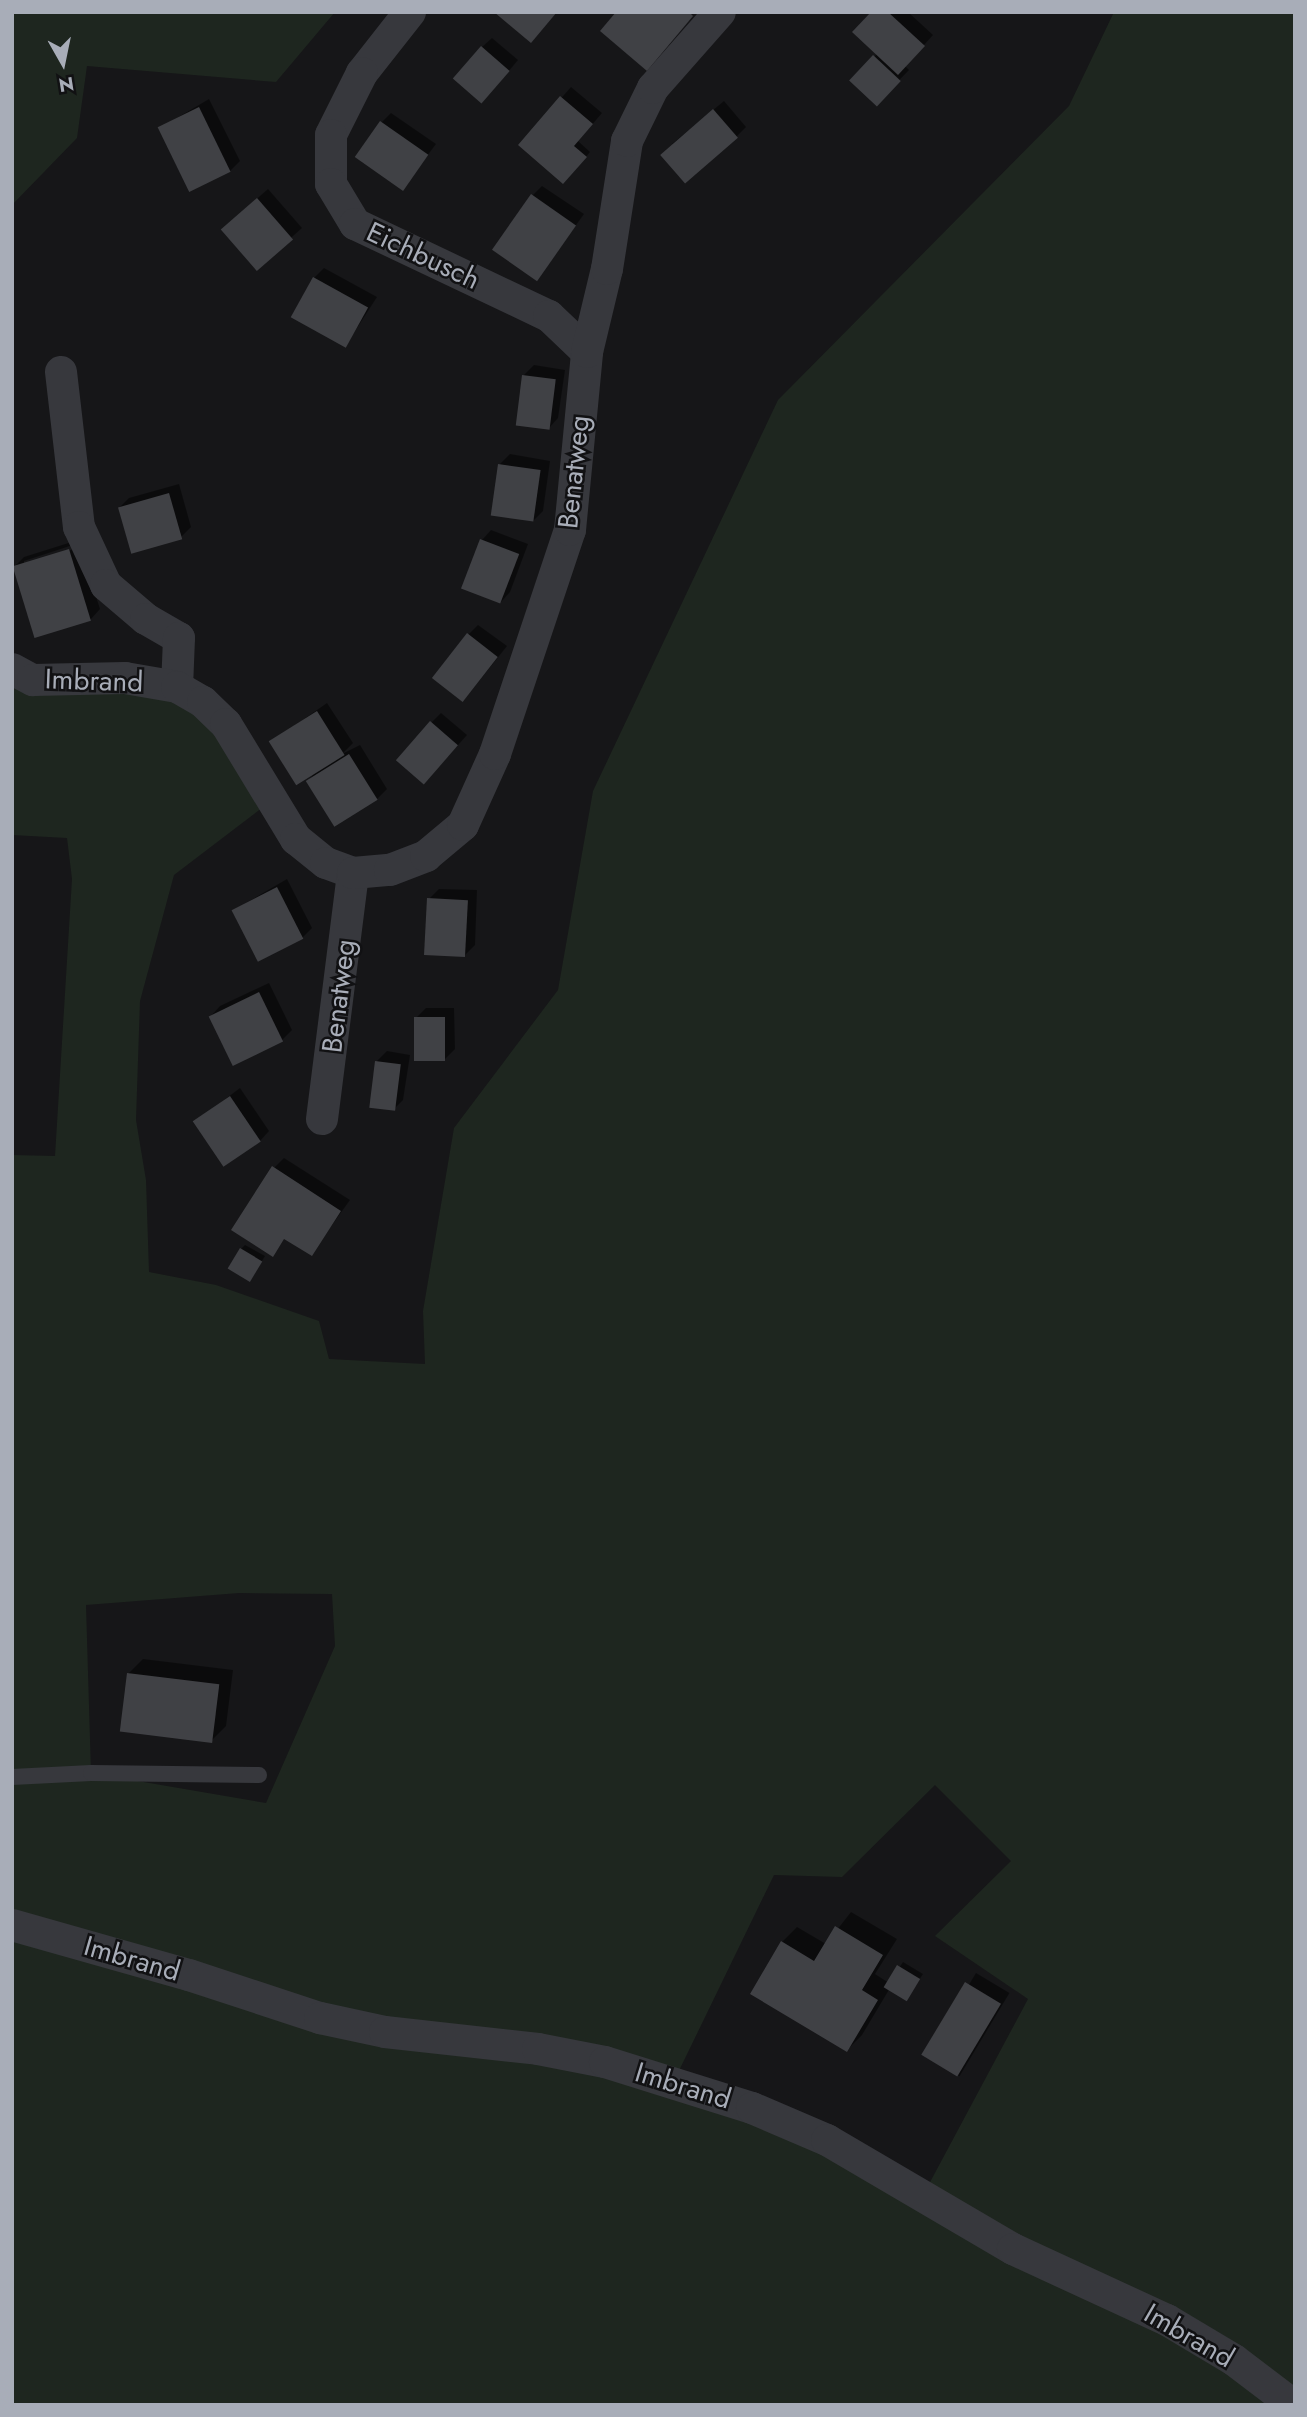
<!DOCTYPE html>
<style>
body{margin:0}
#map{position:relative;width:1307px;height:2417px;overflow:hidden;background:#161618;font-family:Jost,sans-serif}
div>[style]{position:absolute}
.green>*{inset:0;background:#1e261f}
.shadow>*{inset:0;background:#0007;transform-origin:0 0}
.building>*{inset:0;background:#404145;transform-origin:0 0}
.lane>*{height:16px;margin:-8px;padding:0 8px;transform-origin:8px;border-radius:8px;background:#37383d}
.street>*{height:32px;margin:-16px;padding:0 16px;transform-origin:16px;border-radius:16px;background:#37383d}
span{translate:-50% -50%;white-space:nowrap;text-align:center;line-height:1.15;-webkit-text-stroke:5px #111113;paint-order:stroke}
.street-label{font-size:28px;color:#a8adb8}
.frame{position:absolute;inset:0;border:14px solid #a8adb8;pointer-events:none}
.north{position:absolute;left:28px;top:28px;width:70px;height:70px;-webkit-text-stroke:5px #111113;paint-order:stroke;rotate:171deg;font-size:19px;font-weight:700;line-height:28px;text-align:center;color:#a8adb8}
.north::after{content:'';display:block;margin:auto;width:24px;height:32px;background:#a8adb8;clip-path:polygon(50% 0,100% 100%,50% 72%,0 100%)}
</style>
<div id="map">
<div class="green">
<i style="clip-path:polygon(12px 12px,335px 12px,276px 82px,87px 66px,77px 138px,12px 205px)"></i>
<i style="clip-path:polygon(evenodd,1114px 12px,1295px 12px,1295px 2405px,12px 2405px,12px 1155px,55px 1156px,72px 879px,67px 838px,12px 835px,12px 669px,177px 687px,271px 801px,174px 875px,140px 1001px,136px 1120px,146px 1180px,149px 1272px,216px 1285px,319px 1321px,329px 1359px,425px 1364px,423px 1311px,454px 1128px,558px 990px,593px 791px,778px 400px,1069px 106px,1114px 12px,239px 1593px,332px 1594px,335px 1646px,266px 1803px,91px 1773px,86px 1605px,239px 1593px,1114px 12px,935px 1785px,1011px 1861px,935px 1936px,1028px 1999px,921px 2199px,674px 2081px,774px 1875px,842px 1877px,935px 1785px)"></i>
</div>
<div class="shadow">
<i style="clip-path:polygon(873px 12px,908px 12px,933px 35px,905px 66px,909px 70px,876px 104px,851px 81px,878px 53px)"></i>
<i style="clip-path:polygon(492px 38px,518px 60px,492px 91px,482px 47px)"></i>
<i style="clip-path:polygon(571px 87px,602px 113px,578px 141px,590px 152px,568px 178px,520px 145px)"></i>
<i style="clip-path:polygon(209px 99px,240px 161px,230px 171px,160px 128px)"></i>
<i style="clip-path:polygon(724px 101px,746px 127px,736px 137px,672px 144px)"></i>
<i style="clip-path:polygon(391px 113px,436px 144px,403px 188px,381px 123px)"></i>
<i style="clip-path:polygon(542px 186px,584px 214px,537px 279px,533px 195px)"></i>
<i style="clip-path:polygon(268px 189px,302px 228px,258px 267px,234px 219px)"></i>
<i style="clip-path:polygon(324px 268px,377px 297px,346px 345px,314px 278px)"></i>
<i style="clip-path:polygon(534px 365px,565px 370px,558px 418px,549px 428px,524px 375px)"></i>
<i style="clip-path:polygon(510px 454px,550px 461px,543px 511px,533px 521px,500px 464px)"></i>
<i style="clip-path:polygon(179px 484px,191px 527px,181px 537px,119px 508px,129px 498px)"></i>
<i style="clip-path:polygon(491px 530px,528px 544px,510px 592px,501px 602px,482px 540px)"></i>
<i style="clip-path:polygon(evenodd,78px 540px,100px 609px,91px 619px,36px 636px,14px 567px,24px 557px,78px 540px,76px 544px,77px 548px,24px 565px,24px 561px,76px 544px)"></i>
<i style="clip-path:polygon(478px 625px,507px 646px,464px 700px,468px 635px)"></i>
<i style="clip-path:polygon(327px 703px,353px 743px,342px 754px,360px 745px,387px 789px,377px 799px,308px 781px,317px 770px,271px 742px)"></i>
<i style="clip-path:polygon(441px 713px,467px 735px,433px 773px,432px 722px)"></i>
<i style="clip-path:polygon(287px 879px,312px 928px,302px 938px,234px 910px)"></i>
<i style="clip-path:polygon(439px 889px,477px 890px,475px 945px,465px 955px,429px 899px)"></i>
<i style="clip-path:polygon(269px 983px,292px 1030px,282px 1040px,234px 1064px,211px 1016px,220px 1006px)"></i>
<i style="clip-path:polygon(426px 1008px,454px 1008px,455px 1049px,445px 1059px,416px 1018px)"></i>
<i style="clip-path:polygon(387px 1051px,410px 1055px,403px 1100px,393px 1110px,377px 1061px)"></i>
<i style="clip-path:polygon(240px 1088px,269px 1131px,260px 1141px,195px 1122px)"></i>
<i style="clip-path:polygon(284px 1158px,350px 1200px,311px 1254px,285px 1237px,274px 1168px)"></i>
<i style="clip-path:polygon(245px 1245px,265px 1256px,253px 1275px,241px 1249px)"></i>
<i style="clip-path:polygon(143px 1659px,233px 1670px,226px 1726px,211px 1741px,128px 1674px)"></i>
<i style="clip-path:polygon(851px 1912px,897px 1939px,875px 1974px,889px 1983px,903px 1962px,923px 1974px,907px 1998px,890px 1988px,862px 2035px,847px 2050px,782px 1942px,797px 1927px,826px 1944px)"></i>
<i style="left:976px;top:1973px;width:39px;height:97px;rotate:31deg"></i>
</div>
<div class="building">
<i style="clip-path:polygon(494px 12px,557px 12px,531px 43px)"></i>
<i style="clip-path:polygon(616px 12px,689px 12px,693px 16px,647px 71px,600px 31px)"></i>
<i style="clip-path:polygon(871px 12px,888px 12px,925px 46px,898px 75px,852px 32px)"></i>
<i style="left:481px;top:46px;width:38px;height:43px;rotate:41deg"></i>
<i style="left:873px;top:55px;width:38px;height:35px;rotate:43deg"></i>
<i style="clip-path:polygon(560px 96px,593px 124px,574px 146px,587px 157px,563px 184px,518px 145px)"></i>
<i style="left:199px;top:107px;width:72px;height:46px;rotate:64deg"></i>
<i style="left:713px;top:109px;width:38px;height:70px;rotate:49deg"></i>
<i style="left:380px;top:121px;width:59px;height:44px;rotate:35deg"></i>
<i style="left:531px;top:194px;width:55px;height:68px;rotate:35deg"></i>
<i style="left:257px;top:198px;width:55px;height:48px;rotate:49deg"></i>
<i style="left:313px;top:277px;width:63px;height:46px;rotate:29deg"></i>
<i style="left:522px;top:375px;width:34px;height:51px;rotate:7deg"></i>
<i style="left:498px;top:464px;width:43px;height:52px;rotate:8deg"></i>
<i style="left:169px;top:493px;width:48px;height:53px;rotate:74deg"></i>
<i style="left:480px;top:539px;width:42px;height:53px;rotate:21deg"></i>
<i style="left:69px;top:549px;width:75px;height:59px;rotate:73deg"></i>
<i style="left:467px;top:633px;width:39px;height:57px;rotate:38deg"></i>
<i style="left:317px;top:711px;width:52px;height:57px;rotate:58deg"></i>
<i style="left:430px;top:721px;width:37px;height:52px;rotate:41deg"></i>
<i style="left:349px;top:754px;width:54px;height:51px;rotate:58deg"></i>
<i style="left:277px;top:887px;width:58px;height:51px;rotate:63deg"></i>
<i style="left:427px;top:898px;width:41px;height:57px;rotate:3deg"></i>
<i style="left:259px;top:992px;width:55px;height:56px;rotate:64deg"></i>
<i style="left:414px;top:1017px;width:31px;height:44px"></i>
<i style="left:375px;top:1061px;width:26px;height:47px;rotate:7deg"></i>
<i style="left:230px;top:1096px;width:55px;height:45px;rotate:56deg"></i>
<i style="clip-path:polygon(272px 1166px,341px 1211px,312px 1256px,284px 1239px,273px 1257px,231px 1230px)"></i>
<i style="left:240px;top:1248px;width:26px;height:24px;rotate:31deg"></i>
<i style="left:127px;top:1673px;width:93px;height:59px;rotate:7deg"></i>
<i style="clip-path:polygon(835px 1926px,883px 1955px,862px 1990px,878px 2000px,847px 2052px,750px 1994px,781px 1941px,814px 1961px)"></i>
<i style="left:897px;top:1965px;width:27px;height:26px;rotate:31deg"></i>
<i style="left:965px;top:1982px;width:42px;height:85px;rotate:31deg"></i>
</div>
<div class="lane">
<i style="left:12px;top:1777px;width:79px;rotate:-2.9deg"></i>
<i style="left:91px;top:1773px;width:168px;rotate:0.7deg"></i>
</div>
<div class="street">
<i style="left:410px;top:12px;width:78px;rotate:128.2deg"></i>
<i style="left:362px;top:73px;width:69px;rotate:116.6deg"></i>
<i style="left:331px;top:135px;width:49px;rotate:90deg"></i>
<i style="left:331px;top:184px;width:47px;rotate:59deg"></i>
<i style="left:355px;top:224px;width:215px;rotate:25.4deg"></i>
<i style="left:549px;top:316px;width:52px;rotate:43.5deg"></i>
<i style="left:61px;top:372px;width:156px;rotate:83.4deg"></i>
<i style="left:79px;top:527px;width:64px;rotate:65deg"></i>
<i style="left:106px;top:585px;width:52px;rotate:40.4deg"></i>
<i style="left:146px;top:619px;width:38px;rotate:30deg"></i>
<i style="left:179px;top:638px;width:49px;rotate:92.3deg"></i>
<i style="left:12px;top:669px;width:24px;rotate:28deg"></i>
<i style="left:33px;top:680px;width:92px;rotate:-1.2deg"></i>
<i style="left:125px;top:678px;width:53px;rotate:9.8deg"></i>
<i style="left:177px;top:687px;width:30px;rotate:30deg"></i>
<i style="left:203px;top:702px;width:32px;rotate:44deg"></i>
<i style="left:226px;top:724px;width:135px;rotate:58.7deg"></i>
<i style="left:296px;top:839px;width:38px;rotate:39deg"></i>
<i style="left:326px;top:863px;width:29px;rotate:20deg"></i>
<i style="left:322px;top:1119px;width:248px;rotate:-82.8deg"></i>
<i style="left:353px;top:873px;width:37px;rotate:-5deg"></i>
<i style="left:390px;top:870px;width:39px;rotate:-21deg"></i>
<i style="left:426px;top:856px;width:48px;rotate:-40deg"></i>
<i style="left:463px;top:825px;width:78px;rotate:-65.7deg"></i>
<i style="left:495px;top:754px;width:236px;rotate:-71.5deg"></i>
<i style="left:570px;top:530px;width:179px;rotate:-84.5deg"></i>
<i style="left:587px;top:352px;width:85px;rotate:-76.5deg"></i>
<i style="left:607px;top:269px;width:130px;rotate:-81.1deg"></i>
<i style="left:627px;top:141px;width:59px;rotate:-63.9deg"></i>
<i style="left:653px;top:88px;width:101px;rotate:-48.6deg"></i>
<i style="left:12px;top:1925px;width:184px;rotate:15.8deg"></i>
<i style="left:189px;top:1975px;width:138px;rotate:18.2deg"></i>
<i style="left:320px;top:2018px;width:66px;rotate:12.2deg"></i>
<i style="left:385px;top:2032px;width:154px;rotate:6.3deg"></i>
<i style="left:538px;top:2049px;width:68px;rotate:11deg"></i>
<i style="left:605px;top:2062px;width:154px;rotate:17.4deg"></i>
<i style="left:752px;top:2108px;width:82px;rotate:23.1deg"></i>
<i style="left:827px;top:2140px;width:216px;rotate:30.4deg"></i>
<i style="left:1013px;top:2249px;width:170px;rotate:24.8deg"></i>
<i style="left:1167px;top:2320px;width:78px;rotate:30.8deg"></i>
<i style="left:1234px;top:2360px;width:74px;rotate:37.3deg"></i>
</div>
<div class="street-label">
<span style="left:423px;top:256px;rotate:25deg">Eichbusch</span>
<span style="left:574px;top:472px;rotate:-84deg">Benatweg</span>
<span style="left:94px;top:681px;rotate:2deg">Imbrand</span>
<span style="left:339px;top:996px;rotate:-83deg">Benatweg</span>
<span style="left:132px;top:1959px;rotate:16deg">Imbrand</span>
<span style="left:683px;top:2086px;rotate:17deg">Imbrand</span>
<span style="left:1189px;top:2336px;rotate:30deg">Imbrand</span>
</div>
<div class="frame"></div>
<div class="north">N</div>
</div>
